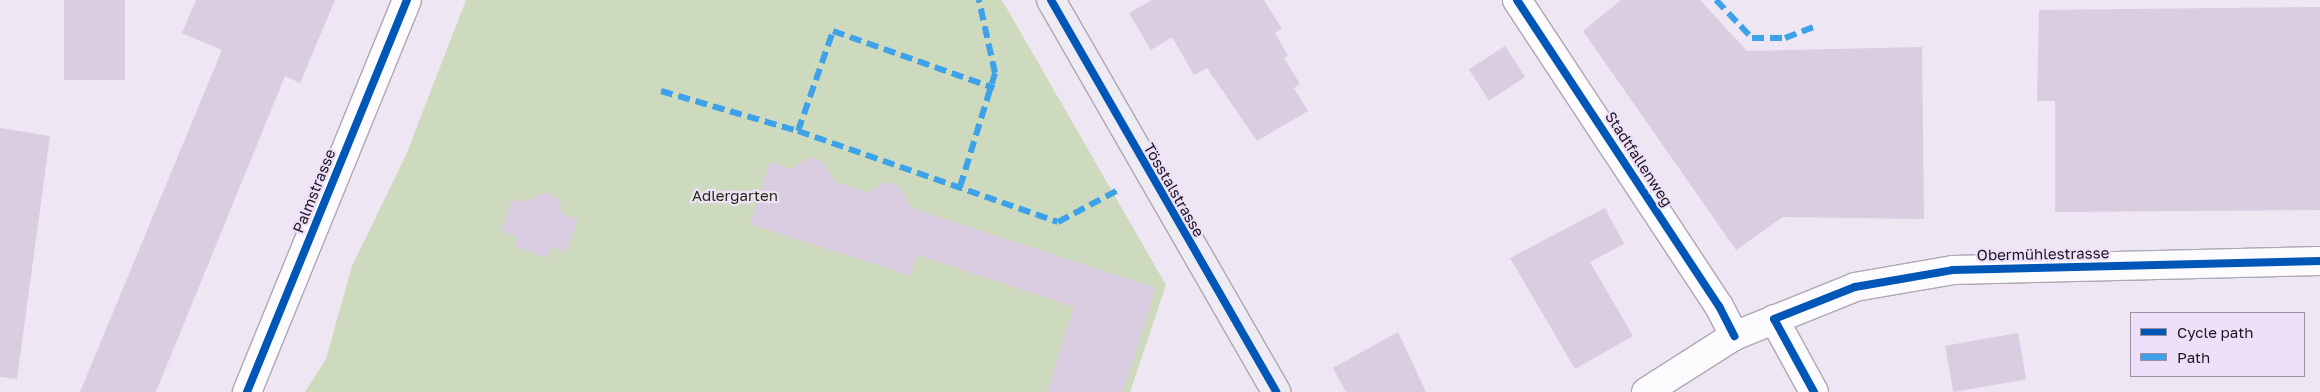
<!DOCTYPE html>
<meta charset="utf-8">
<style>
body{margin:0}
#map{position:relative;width:2320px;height:392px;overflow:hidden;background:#eee6f3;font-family:"Golos Text",sans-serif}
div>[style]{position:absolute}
.green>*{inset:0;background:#cedabd}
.building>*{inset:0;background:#dacce1;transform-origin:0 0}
.roads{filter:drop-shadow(1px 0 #aea7b2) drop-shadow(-1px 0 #aea7b2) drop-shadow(0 1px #aea7b2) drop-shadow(0 -1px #aea7b2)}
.minor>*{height:28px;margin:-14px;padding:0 14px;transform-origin:14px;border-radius:14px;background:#fcfbfd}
.major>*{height:28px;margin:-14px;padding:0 14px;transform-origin:14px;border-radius:14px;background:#efebf2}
.quiet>*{height:6px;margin-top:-3px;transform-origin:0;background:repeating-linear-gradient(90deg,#3da2ea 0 12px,transparent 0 18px)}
.cycleway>*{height:8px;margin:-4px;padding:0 4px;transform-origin:4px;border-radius:4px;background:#0057b8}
span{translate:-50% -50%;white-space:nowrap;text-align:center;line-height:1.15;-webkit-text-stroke:4.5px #efe0f9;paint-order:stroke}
.street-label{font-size:15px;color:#1c1720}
.park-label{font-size:15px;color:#222f0b}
.legend{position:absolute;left:2130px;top:312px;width:175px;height:65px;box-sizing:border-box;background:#efe0f9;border:1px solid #9b90a2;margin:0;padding:6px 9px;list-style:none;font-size:15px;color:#1c1720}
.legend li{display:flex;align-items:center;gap:10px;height:25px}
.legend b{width:25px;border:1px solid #9b90a2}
</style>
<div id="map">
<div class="green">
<i style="clip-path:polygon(466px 0,1002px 0,1166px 285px,1130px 392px,305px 392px,326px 359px,352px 266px,406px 155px)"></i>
</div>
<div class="building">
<i style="left:64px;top:0;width:61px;height:80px"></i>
<i style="clip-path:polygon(196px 0,335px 0,300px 83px,285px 76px,156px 392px,80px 392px,222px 50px,182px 33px)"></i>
<i style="clip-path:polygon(1152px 0,1264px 0,1282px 29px,1275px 33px,1288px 56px,1284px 58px,1300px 84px,1294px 88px,1308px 111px,1257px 141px,1207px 68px,1194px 75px,1172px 37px,1151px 50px,1129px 13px)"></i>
<i style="clip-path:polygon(1621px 0,1700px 0,1747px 51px,1922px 47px,1924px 219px,1783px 217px,1736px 250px,1583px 31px)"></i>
<i style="clip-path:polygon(2320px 7px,2320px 210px,2055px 212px,2055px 101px,2037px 101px,2039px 10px)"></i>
<i style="left:1505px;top:46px;width:37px;height:43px;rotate:57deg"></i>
<i style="clip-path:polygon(0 128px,50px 136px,17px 379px,0 377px)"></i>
<i style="clip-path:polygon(811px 157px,822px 161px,835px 182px,867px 192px,888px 182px,899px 186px,911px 208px,1156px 288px,1123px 392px,1047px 392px,1074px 307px,917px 255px,911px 276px,750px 224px,770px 162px,790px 169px)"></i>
<i style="clip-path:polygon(547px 192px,558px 199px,563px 214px,578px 220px,566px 252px,551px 247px,547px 258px,514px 246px,517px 237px,501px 231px,512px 199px,524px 202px)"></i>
<i style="clip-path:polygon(1605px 208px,1624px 244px,1590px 262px,1633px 336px,1575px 369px,1510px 258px)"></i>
<i style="clip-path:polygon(1398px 332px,1426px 392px,1346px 392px,1333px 368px)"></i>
<i style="left:2018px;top:333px;width:47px;height:74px;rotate:80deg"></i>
</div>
<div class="roads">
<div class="minor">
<i style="left:1517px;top:0;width:367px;rotate:56.6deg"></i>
<i style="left:1719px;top:306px;width:34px;rotate:63deg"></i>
<i style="left:1774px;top:319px;width:83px;rotate:61.3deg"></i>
<i style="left:247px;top:392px;width:423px;rotate:-67.8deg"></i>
<i style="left:1646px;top:392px;width:104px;rotate:-32.5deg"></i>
<i style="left:1734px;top:336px;width:131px;rotate:-22deg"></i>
<i style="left:1855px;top:287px;width:99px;rotate:-9.8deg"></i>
<i style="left:1953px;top:270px;width:367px;rotate:-1.4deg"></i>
</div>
<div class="major">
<i style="left:1051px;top:0;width:452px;rotate:60.1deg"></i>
</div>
</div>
<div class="quiet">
<i style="left:1716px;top:0;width:52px;rotate:46.5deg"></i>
<i style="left:1752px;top:38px;width:33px"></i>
<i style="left:1785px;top:38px;width:31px;rotate:-21deg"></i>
<i style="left:661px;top:91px;width:143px;rotate:16.3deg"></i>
<i style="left:798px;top:131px;width:275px;rotate:19.3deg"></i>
<i style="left:1058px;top:222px;width:70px;rotate:-28deg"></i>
<i style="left:798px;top:131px;width:106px;rotate:-70.7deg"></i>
<i style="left:833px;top:31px;width:171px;rotate:19.5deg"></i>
<i style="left:960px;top:187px;width:119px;rotate:-72.9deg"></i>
<i style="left:995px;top:73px;width:75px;rotate:-102.4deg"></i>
</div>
<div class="cycleway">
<i style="left:1051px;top:0;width:452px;rotate:60.1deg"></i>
<i style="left:1517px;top:0;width:367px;rotate:56.6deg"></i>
<i style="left:1719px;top:306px;width:34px;rotate:63deg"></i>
<i style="left:247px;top:392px;width:423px;rotate:-67.8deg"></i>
<i style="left:1814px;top:392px;width:83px;rotate:-118.7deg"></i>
<i style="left:1774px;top:319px;width:87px;rotate:-21.6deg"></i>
<i style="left:1855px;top:287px;width:99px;rotate:-9.8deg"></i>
<i style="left:1953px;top:270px;width:367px;rotate:-1.4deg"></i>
</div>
<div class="street-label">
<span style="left:1639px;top:159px;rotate:57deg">Stadtfallenweg</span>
<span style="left:1174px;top:190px;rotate:60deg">Tösstalstrasse</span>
<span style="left:314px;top:191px;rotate:-68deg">Palmstrasse</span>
<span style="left:2043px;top:254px;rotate:-1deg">Obermühlestrasse</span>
</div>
<div class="park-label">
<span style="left:735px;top:196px">Adlergarten</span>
</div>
<ul class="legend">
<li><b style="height:6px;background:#0057b8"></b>Cycle path</li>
<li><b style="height:6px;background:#3da2ea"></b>Path</li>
</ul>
</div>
